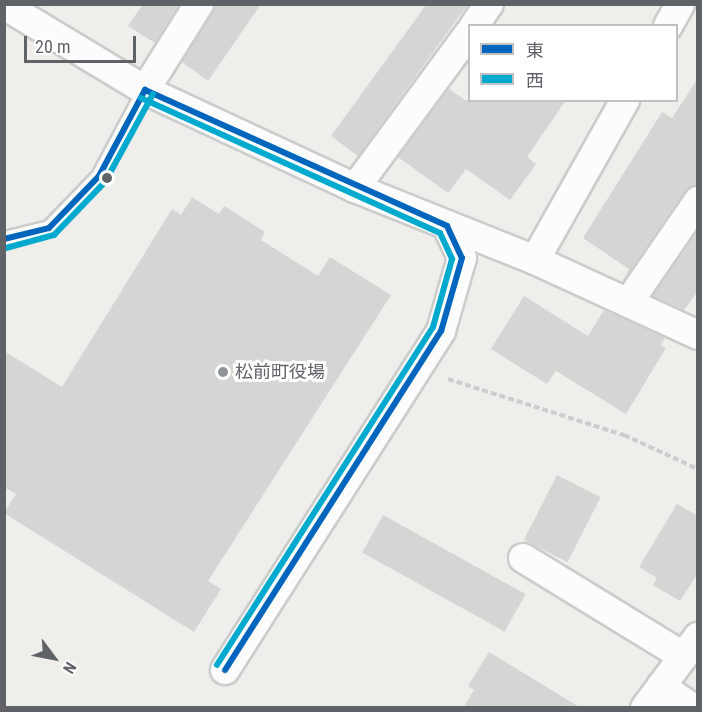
<!DOCTYPE html>
<meta charset="utf-8">
<style>
body{margin:0}
#map{position:relative;width:702px;height:712px;overflow:hidden;background:#efeeea;font-family:"Roboto Condensed","Noto Sans JP",sans-serif}
div>[style]{position:absolute}
.building>*{inset:0;background:#d6d5d3;transform-origin:0 0}
.path>*{height:4px;margin-top:-2px;transform-origin:0;background:repeating-linear-gradient(90deg,#cacfcc 0 6px,transparent 0 9px)}
.roads{filter:drop-shadow(2px 0 #cbcccc) drop-shadow(-2px 0 #cbcccc) drop-shadow(0 2px #cbcccc) drop-shadow(0 -2px #cbcccc)}
.service>*{height:15px;margin:-7.5px;padding:0 7.5px;transform-origin:7.5px;border-radius:7.5px;background:#fdfcfc}
.minor>*{height:28px;margin:-14px;padding:0 14px;transform-origin:14px;border-radius:14px;background:#fdfcfc}
.bus-1>*{height:6px;margin:-3px;padding:0 3px;transform-origin:3px;border-radius:3px;background:#0065bd}
.bus-2>*{height:6px;margin:-3px;padding:0 3px;transform-origin:3px;border-radius:3px;background:#00a9ce}
.dots>*{width:16px;height:16px;translate:-50% -50%;box-sizing:border-box;border:3px solid #fff;border-radius:50%}
span{translate:-50% -50%;white-space:nowrap;text-align:center;line-height:1.15;-webkit-text-stroke:6px #fff;paint-order:stroke}
.poi-label{font-size:18px;color:#5f6368}
.left{translate:0 -50%;text-align:left}
.frame{position:absolute;inset:0;border:6px solid #5f6368;pointer-events:none}
.legend{position:absolute;left:468px;top:24px;width:210px;height:78px;box-sizing:border-box;background:#fff;border:2px solid #bfc1c3;margin:0;padding:8px 10px;list-style:none;font-size:18px;color:#5f6368}
.legend li{display:flex;align-items:center;gap:12px;height:30px}
.legend b{width:30px;border:2px solid #bfc1c3}
.north{position:absolute;left:24px;top:628px;width:60px;height:60px;-webkit-text-stroke:4px #fff;paint-order:stroke;rotate:122deg;font-size:16px;font-weight:700;line-height:24px;text-align:center;color:#5f6368}
.north::after{content:'';display:block;margin:auto;width:21px;height:27px;background:#5f6368;clip-path:polygon(50% 0,100% 100%,50% 72%,0 100%)}
.scale{position:absolute;left:24px;top:36px;width:112px;height:27px;box-sizing:border-box;border:3px solid #5f6368;border-top:0;padding-left:8px;font-size:18px;line-height:21px;white-space:nowrap;color:#5f6368;-webkit-text-stroke:4px #fff;paint-order:stroke}
</style>
<div id="map">
<div class="building">
<i style="clip-path:polygon(143px 4px,179px 4px,155px 43px,128px 26px)"></i>
<i style="clip-path:polygon(215px 4px,261px 4px,208px 81px,182px 62px)"></i>
<i style="clip-path:polygon(468px 4px,358px 156px,331px 136px,426px 5px)"></i>
<i style="clip-path:polygon(698px 78px,698px 185px,684px 192px,622px 282px,629px 269px,583px 238px,662px 112px,672px 118px)"></i>
<i style="clip-path:polygon(449px 89px,465px 100px,566px 100px,527px 157px,536px 164px,510px 200px,466px 169px,448px 193px,398px 157px)"></i>
<i style="clip-path:polygon(192px 197px,219px 214px,224px 206px,265px 232px,261px 240px,318px 276px,330px 257px,391px 295px,208px 581px,221px 589px,194px 632px,4px 513px,16px 494px,4px 487px,4px 351px,62px 387px,172px 209px,181px 215px)"></i>
<i style="clip-path:polygon(698px 231px,698px 291px,684px 310px,653px 296px)"></i>
<i style="clip-path:polygon(524px 296px,588px 336px,604px 310px,665px 338px,660px 345px,666px 348px,626px 414px,556px 371px,547px 384px,491px 349px)"></i>
<i style="left:557px;top:475px;width:49px;height:73px;rotate:27deg"></i>
<i style="clip-path:polygon(677px 504px,698px 516px,698px 573px,680px 601px,653px 585px,657px 578px,639px 567px)"></i>
<i style="left:383px;top:515px;width:163px;height:43px;rotate:29deg"></i>
<i style="clip-path:polygon(489px 652px,581px 708px,463px 708px,474px 690px,468px 686px)"></i>
</div>
<div class="path">
<i style="left:448px;top:379px;width:185px;rotate:17.7deg"></i>
<i style="left:624px;top:435px;width:81px;rotate:24.7deg"></i>
</div>
<div class="roads">
<div class="service">
<i style="left:4px;top:239px;width:46px;rotate:-13.7deg"></i>
<i style="left:49px;top:228px;width:72px;rotate:-46.1deg"></i>
<i style="left:99px;top:176px;width:98px;rotate:-61.9deg"></i>
</div>
<div class="minor">
<i style="left:4px;top:5px;width:165px;rotate:31.1deg"></i>
<i style="left:145px;top:90px;width:232px;rotate:25deg"></i>
<i style="left:355px;top:188px;width:194px;rotate:21.8deg"></i>
<i style="left:535px;top:260px;width:179px;rotate:24.7deg"></i>
<i style="left:474px;top:26px;width:27px;rotate:-56deg"></i>
<i style="left:668px;top:26px;width:25px;rotate:-61deg"></i>
<i style="left:145px;top:90px;width:102px;rotate:-57.9deg"></i>
<i style="left:355px;top:188px;width:194px;rotate:-53.6deg"></i>
<i style="left:535px;top:260px;width:184px;rotate:-60.6deg"></i>
<i style="left:628px;top:303px;width:124px;rotate:-55.5deg"></i>
<i style="left:523px;top:558px;width:188px;rotate:31.5deg"></i>
<i style="left:225px;top:670px;width:402px;rotate:-57.5deg"></i>
<i style="left:441px;top:331px;width:76px;rotate:-74deg"></i>
<i style="left:462px;top:258px;width:35px;rotate:-115deg"></i>
<i style="left:661px;top:686px;width:38px;rotate:35deg"></i>
<i style="left:645px;top:708px;width:89px;rotate:-53.3deg"></i>
</div>
</div>
<div class="bus-1">
<i style="left:145px;top:90px;width:331px;rotate:24.2deg"></i>
<i style="left:447px;top:226px;width:35px;rotate:65deg"></i>
<i style="left:462px;top:258px;width:76px;rotate:106deg"></i>
<i style="left:441px;top:331px;width:402px;rotate:122.5deg"></i>
<i style="left:4px;top:239px;width:46px;rotate:-13.7deg"></i>
<i style="left:49px;top:228px;width:72px;rotate:-46.1deg"></i>
<i style="left:99px;top:176px;width:98px;rotate:-61.9deg"></i>
</div>
<div class="bus-2">
<i style="left:141px;top:98px;width:328px;rotate:24.3deg"></i>
<i style="left:440px;top:233px;width:29px;rotate:65deg"></i>
<i style="left:452px;top:259px;width:71px;rotate:105.6deg"></i>
<i style="left:433px;top:327px;width:401px;rotate:122.6deg"></i>
<i style="left:6px;top:248px;width:50px;rotate:-15.2deg"></i>
<i style="left:54px;top:235px;width:74px;rotate:-46.1deg"></i>
<i style="left:105px;top:182px;width:100px;rotate:-61.4deg"></i>
</div>
<div class="dots">
<i style="left:107px;top:178px;background:#5f6368"></i>
<i style="left:223px;top:372px;background:#919496"></i>
</div>
<div class="poi-label">
<span class="left" style="left:235px;top:372px">松前町役場</span>
</div>
<div class="frame"></div>
<ul class="legend">
<li><b style="height:8px;background:#0065bd"></b>東</li>
<li><b style="height:8px;background:#00a9ce"></b>西</li>
</ul>
<div class="north">N</div>
<div class="scale">20 m</div>
</div>
